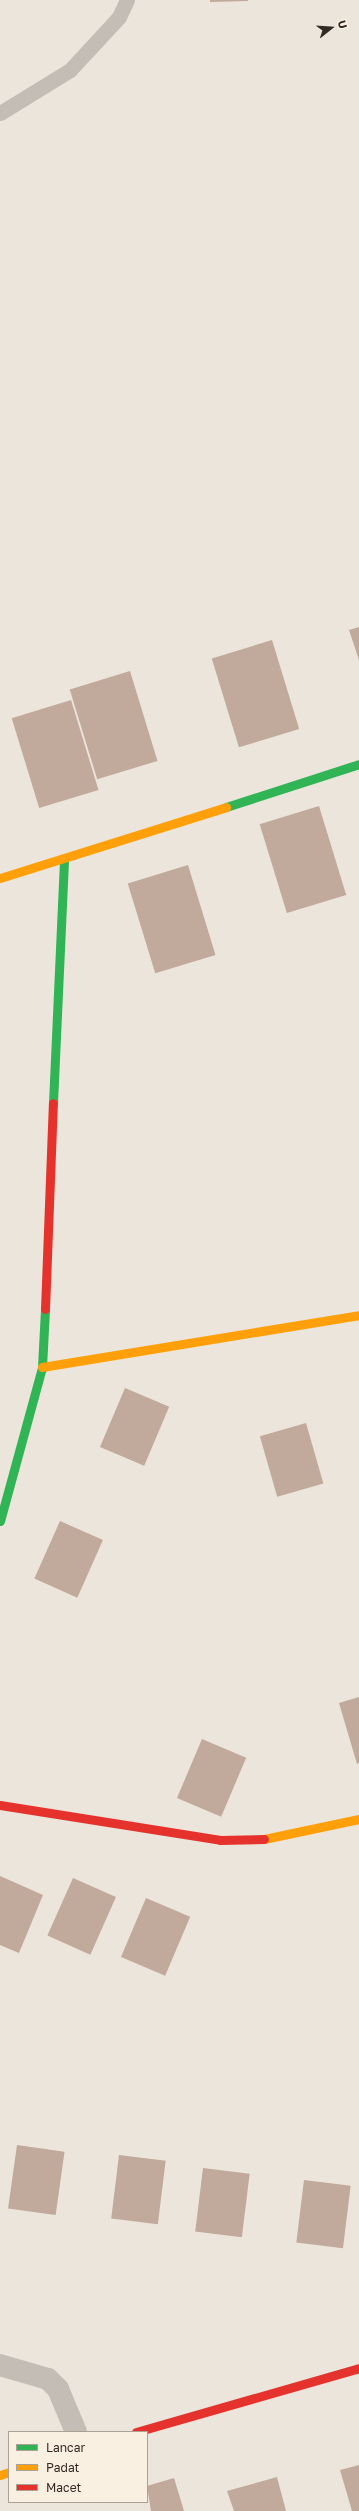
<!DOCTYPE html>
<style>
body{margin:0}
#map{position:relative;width:359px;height:2511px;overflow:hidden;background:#ece5db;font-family:"Golos Text",sans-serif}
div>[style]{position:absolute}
.building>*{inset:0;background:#c1a99b;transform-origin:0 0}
.lane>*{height:15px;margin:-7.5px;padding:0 7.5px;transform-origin:7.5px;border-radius:7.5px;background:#c4bdb5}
.street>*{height:22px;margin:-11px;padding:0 11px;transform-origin:11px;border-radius:11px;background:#c4bdb5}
.fast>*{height:9px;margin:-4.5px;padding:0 4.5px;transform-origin:4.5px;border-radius:4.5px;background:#30b455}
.slow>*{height:9px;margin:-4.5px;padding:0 4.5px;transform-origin:4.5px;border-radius:4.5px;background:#ff9f0a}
.jam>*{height:9px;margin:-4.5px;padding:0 4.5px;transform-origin:4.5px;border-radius:4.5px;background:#e5322d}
span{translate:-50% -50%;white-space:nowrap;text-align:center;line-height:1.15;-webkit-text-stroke:3px #faf0e1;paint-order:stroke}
.legend{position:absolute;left:8px;top:2431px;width:140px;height:72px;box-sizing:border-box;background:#faf0e1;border:1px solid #aba195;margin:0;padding:5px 7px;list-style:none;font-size:12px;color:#342a24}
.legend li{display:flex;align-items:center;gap:8px;height:20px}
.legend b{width:20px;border:1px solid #aba195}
.north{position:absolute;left:311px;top:8px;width:40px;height:40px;-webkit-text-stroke:3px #faf0e1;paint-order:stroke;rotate:73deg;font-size:11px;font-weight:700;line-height:16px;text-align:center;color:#342a24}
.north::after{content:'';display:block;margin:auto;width:14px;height:18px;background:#342a24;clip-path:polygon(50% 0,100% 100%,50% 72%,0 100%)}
</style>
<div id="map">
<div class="building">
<i style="clip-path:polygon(210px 0,248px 0,248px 1px,210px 2px)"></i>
<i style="clip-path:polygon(359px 627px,359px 660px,349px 630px)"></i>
<i style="left:272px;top:640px;width:93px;height:63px;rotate:73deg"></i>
<i style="left:130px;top:671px;width:94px;height:63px;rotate:73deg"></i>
<i style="left:71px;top:700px;width:94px;height:62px;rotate:73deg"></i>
<i style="left:319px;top:806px;width:93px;height:62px;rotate:73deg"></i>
<i style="left:188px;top:865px;width:94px;height:63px;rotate:73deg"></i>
<i style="left:125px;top:1388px;width:48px;height:64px;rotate:23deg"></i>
<i style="left:306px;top:1423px;width:63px;height:48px;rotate:74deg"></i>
<i style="left:60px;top:1521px;width:47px;height:63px;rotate:24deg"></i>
<i style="clip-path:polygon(359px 1697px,359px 1763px,357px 1764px,339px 1703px)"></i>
<i style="left:202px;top:1739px;width:48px;height:64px;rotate:23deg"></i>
<i style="clip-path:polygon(0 1876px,43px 1895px,19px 1953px,0 1945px)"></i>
<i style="left:73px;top:1878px;width:47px;height:63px;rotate:24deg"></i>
<i style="left:146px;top:1898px;width:48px;height:64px;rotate:23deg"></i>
<i style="left:17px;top:2145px;width:48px;height:64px;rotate:8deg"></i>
<i style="left:119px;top:2155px;width:47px;height:64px;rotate:7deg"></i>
<i style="left:203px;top:2168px;width:47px;height:64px;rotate:7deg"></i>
<i style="left:304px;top:2180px;width:47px;height:63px;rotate:7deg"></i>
<i style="clip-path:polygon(359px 2465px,359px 2511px,352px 2511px,340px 2470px)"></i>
<i style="clip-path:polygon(277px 2477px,286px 2511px,234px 2511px,227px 2491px)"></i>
<i style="clip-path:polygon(174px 2478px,184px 2511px,151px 2511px,147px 2486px)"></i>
</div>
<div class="lane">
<i style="left:0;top:113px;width:82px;rotate:-31.6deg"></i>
<i style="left:70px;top:70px;width:72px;rotate:-47.2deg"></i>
<i style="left:119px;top:17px;width:19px;rotate:-65deg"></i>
</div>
<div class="street">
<i style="left:0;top:2365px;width:50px;rotate:16.3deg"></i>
<i style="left:48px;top:2379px;width:14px;rotate:45deg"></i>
<i style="left:58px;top:2389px;width:47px;rotate:67.3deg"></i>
</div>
<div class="fast">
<i style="left:226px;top:807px;width:140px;rotate:-17.9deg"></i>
<i style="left:53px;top:1103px;width:243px;rotate:-87.4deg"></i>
<i style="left:0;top:1521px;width:160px;rotate:-74.7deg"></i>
<i style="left:42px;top:1367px;width:58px;rotate:-87deg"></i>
</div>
<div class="slow">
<i style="left:0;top:878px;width:237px;rotate:-17.4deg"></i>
<i style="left:42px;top:1367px;width:321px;rotate:-9.3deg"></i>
<i style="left:264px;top:1839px;width:97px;rotate:-11.9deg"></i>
<i style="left:0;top:2475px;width:9px;rotate:-18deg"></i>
</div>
<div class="jam">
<i style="left:45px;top:1309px;width:206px;rotate:-87.8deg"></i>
<i style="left:0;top:1805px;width:223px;rotate:9deg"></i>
<i style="left:220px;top:1840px;width:44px;rotate:-1.3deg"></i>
<i style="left:136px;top:2432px;width:232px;rotate:-16deg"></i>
</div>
<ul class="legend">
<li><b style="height:5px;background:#30b455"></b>Lancar</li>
<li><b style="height:5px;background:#ff9f0a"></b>Padat</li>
<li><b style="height:5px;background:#e5322d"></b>Macet</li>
</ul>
<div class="north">U</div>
</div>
